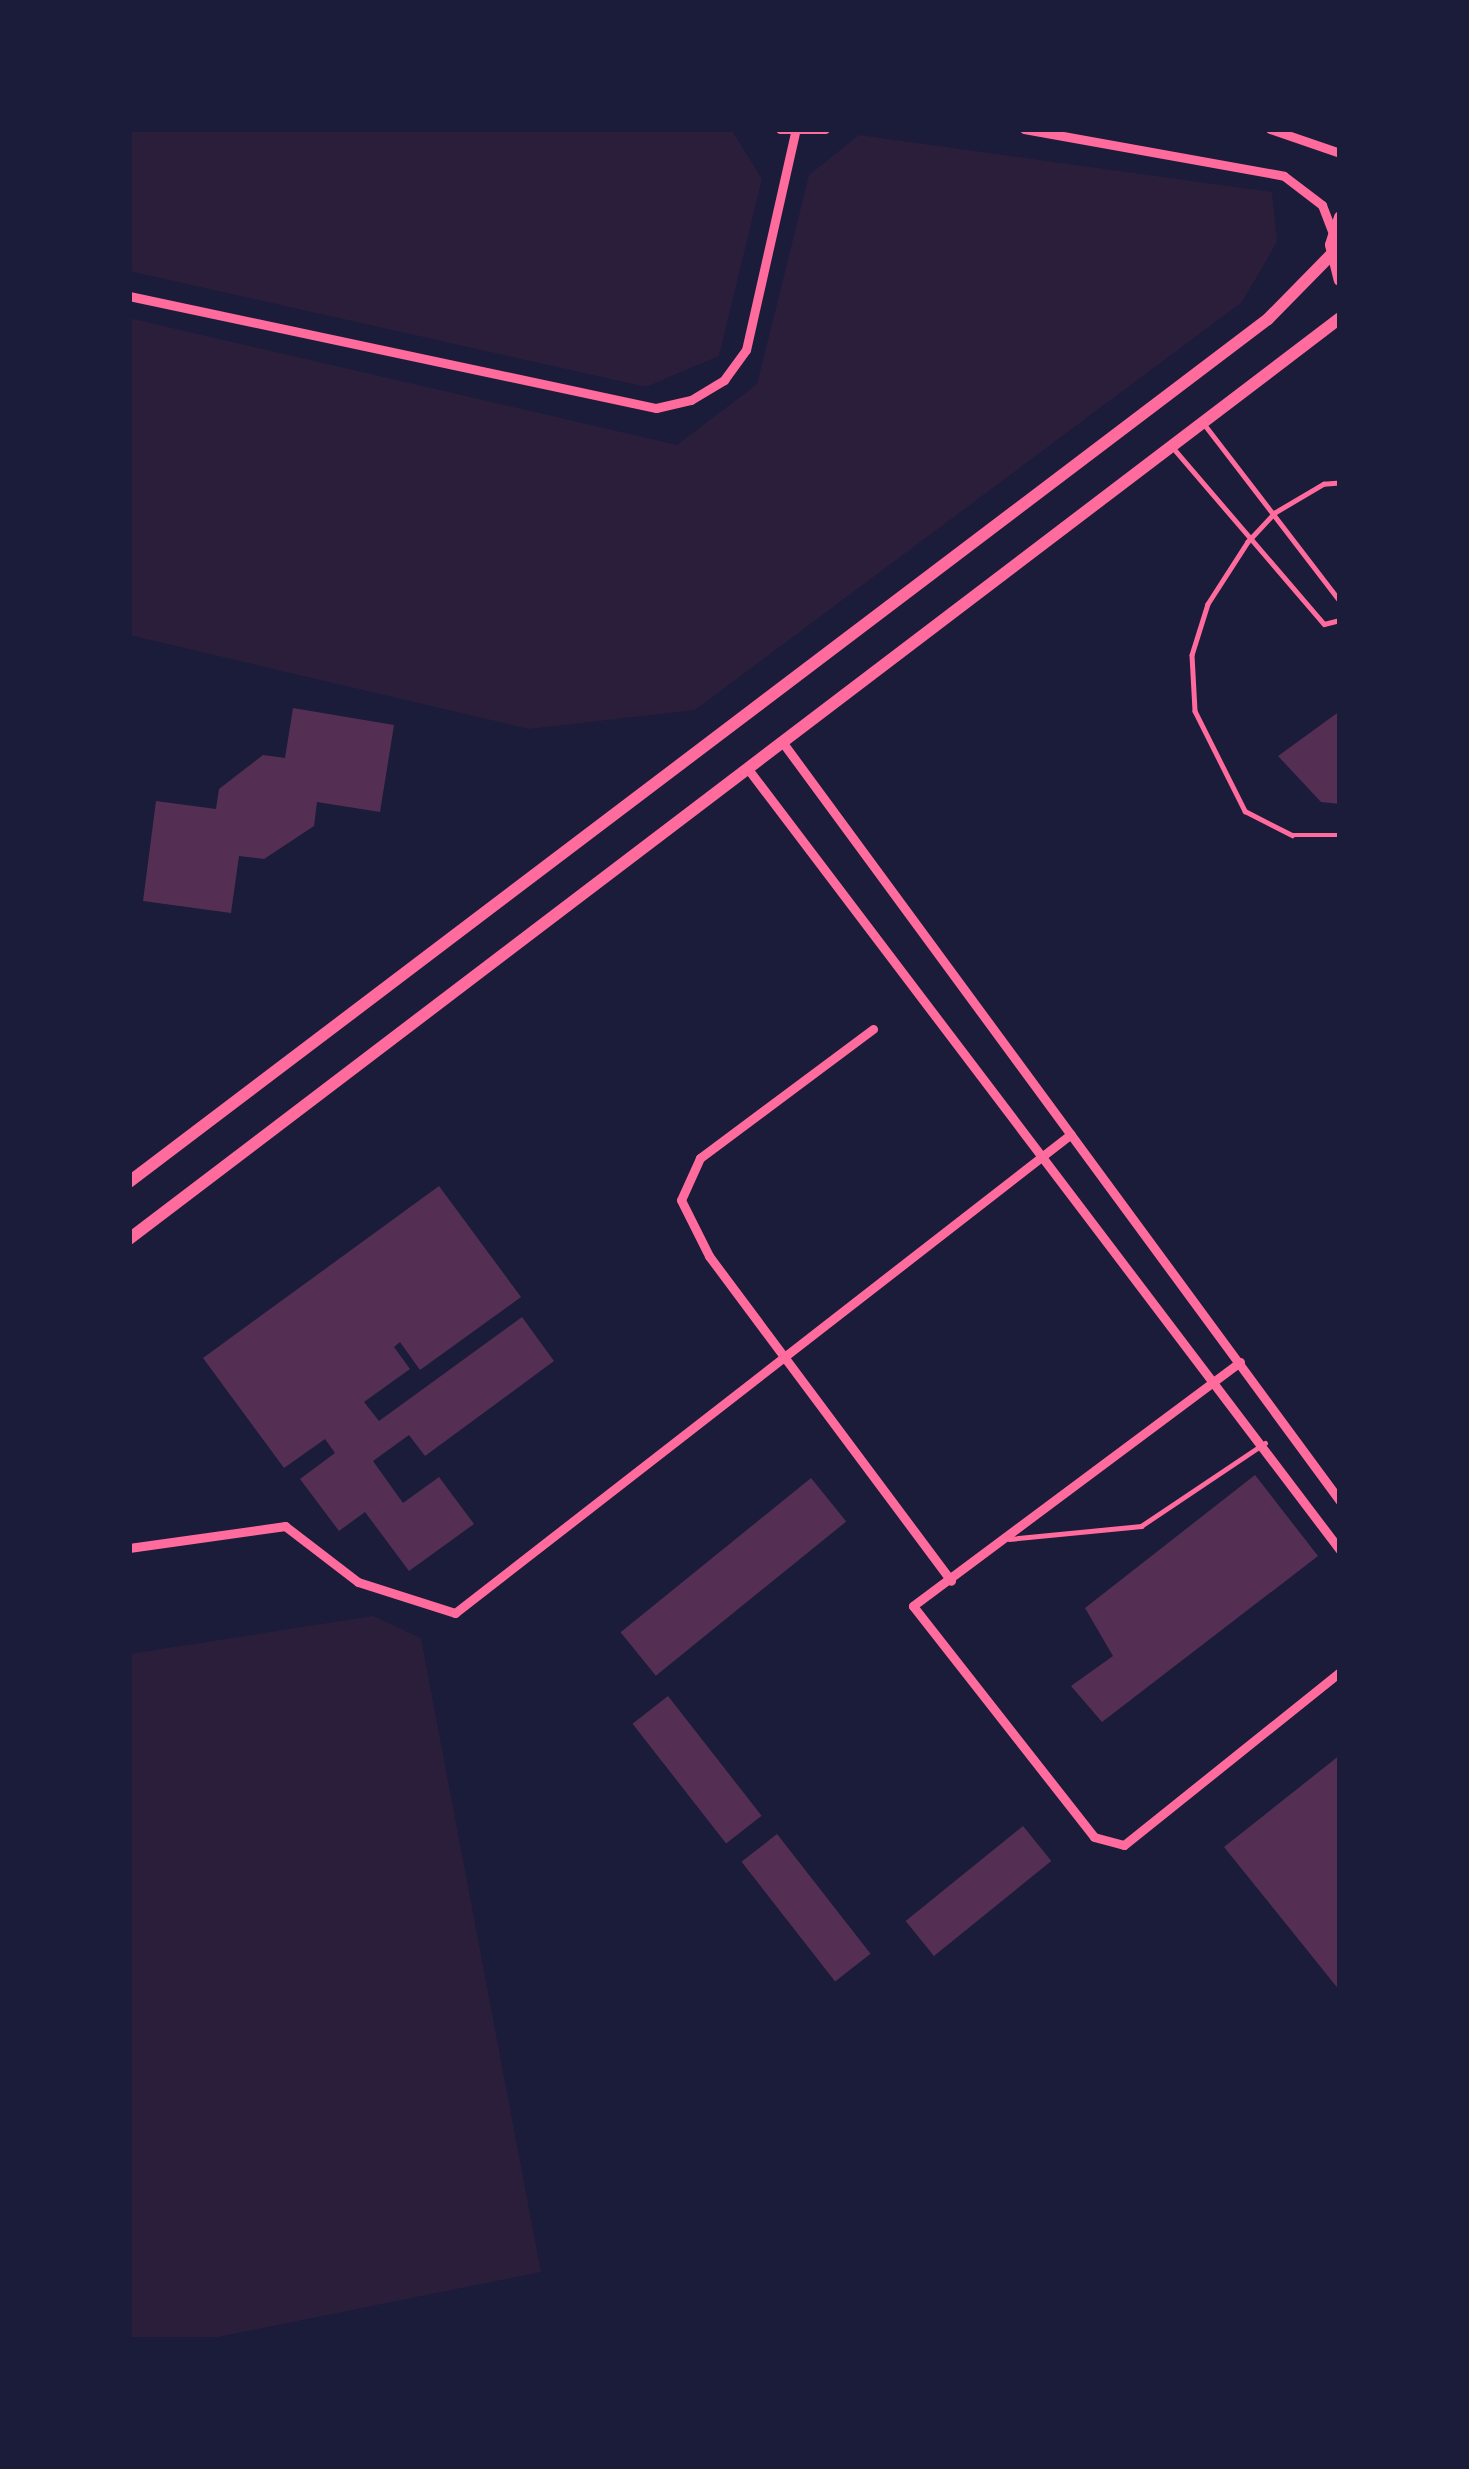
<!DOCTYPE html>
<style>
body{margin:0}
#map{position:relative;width:1469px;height:2469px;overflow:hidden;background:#1b1b3a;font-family:Signika,sans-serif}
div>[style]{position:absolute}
.green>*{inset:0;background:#2a1e3b}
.building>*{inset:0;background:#542f53;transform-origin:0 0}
.service>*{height:4.5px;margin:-2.25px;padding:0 2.25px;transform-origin:2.25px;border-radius:2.25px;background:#ff6b9d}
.minor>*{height:9px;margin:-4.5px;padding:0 4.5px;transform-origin:4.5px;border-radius:4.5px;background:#ff6b9d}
.secondary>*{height:12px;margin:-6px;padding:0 6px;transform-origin:6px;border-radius:6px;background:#ff6b9d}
span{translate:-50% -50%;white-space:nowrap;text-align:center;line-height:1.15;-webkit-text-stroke:10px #1b1b3a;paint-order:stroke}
.frame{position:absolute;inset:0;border:132px solid #1b1b3a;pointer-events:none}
</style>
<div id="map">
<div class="green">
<i style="clip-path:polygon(129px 129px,731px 129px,762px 179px,719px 356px,646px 387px,129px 271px)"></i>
<i style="clip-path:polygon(859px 135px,1272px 192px,1277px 242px,1242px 302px,695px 710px,529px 729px,129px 635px,129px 318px,677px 445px,757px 384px,809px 175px)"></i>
<i style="clip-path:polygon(373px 1616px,421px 1638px,541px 2272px,203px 2340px,129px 2340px,129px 1654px)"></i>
</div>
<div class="building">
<i style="clip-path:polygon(293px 708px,394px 725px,380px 812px,317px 802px,314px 826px,264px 859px,239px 856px,231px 913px,143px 901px,156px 801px,216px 809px,219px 789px,263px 755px,285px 758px)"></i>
<i style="clip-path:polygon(1340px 711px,1340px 804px,1321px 802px,1278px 756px)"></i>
<i style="clip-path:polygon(439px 1186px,521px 1297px,420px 1370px,400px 1342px,394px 1347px,410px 1369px,364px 1402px,379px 1421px,522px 1317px,554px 1361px,425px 1456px,409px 1435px,373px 1461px,403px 1503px,439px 1477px,474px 1524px,409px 1571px,365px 1512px,339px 1531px,300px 1479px,335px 1453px,325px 1439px,284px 1468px,203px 1358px)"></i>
<i style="clip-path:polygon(1255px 1475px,1318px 1556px,1102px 1722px,1071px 1686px,1113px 1656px,1085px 1608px)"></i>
<i style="left:811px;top:1478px;width:56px;height:245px;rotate:51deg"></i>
<i style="left:668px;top:1696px;width:152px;height:45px;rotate:52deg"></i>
<i style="clip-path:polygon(1340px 1755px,1340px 1991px,1224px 1847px)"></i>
<i style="left:1023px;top:1826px;width:45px;height:151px;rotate:51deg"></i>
<i style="left:777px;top:1834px;width:152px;height:45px;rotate:52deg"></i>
</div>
<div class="service">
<i style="left:1205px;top:425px;width:222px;rotate:52.5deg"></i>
<i style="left:1175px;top:450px;width:229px;rotate:49.4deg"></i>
<i style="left:1324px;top:624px;width:16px;rotate:-14deg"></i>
<i style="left:1340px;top:483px;width:16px;rotate:176deg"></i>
<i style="left:1324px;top:484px;width:57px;rotate:149.4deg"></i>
<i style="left:1275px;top:513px;width:40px;rotate:133deg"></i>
<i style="left:1248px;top:542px;width:74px;rotate:122.8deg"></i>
<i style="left:1208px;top:604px;width:53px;rotate:107.4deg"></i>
<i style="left:1192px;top:655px;width:56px;rotate:86.9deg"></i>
<i style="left:1195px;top:711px;width:112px;rotate:63.4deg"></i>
<i style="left:1245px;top:811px;width:53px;rotate:27.1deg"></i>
<i style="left:1292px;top:835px;width:48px"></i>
<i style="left:1009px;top:1539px;width:133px;rotate:-5.6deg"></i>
<i style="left:1141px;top:1526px;width:149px;rotate:-33.8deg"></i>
</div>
<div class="minor">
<i style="left:780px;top:129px;width:45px"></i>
<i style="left:1024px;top:129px;width:264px;rotate:10.2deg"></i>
<i style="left:1284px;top:176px;width:48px;rotate:37.3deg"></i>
<i style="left:1322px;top:205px;width:31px;rotate:69deg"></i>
<i style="left:1270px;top:129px;width:74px;rotate:18.9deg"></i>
<i style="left:129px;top:296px;width:539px;rotate:12deg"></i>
<i style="left:656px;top:408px;width:36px;rotate:-13deg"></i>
<i style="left:691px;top:400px;width:39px;rotate:-31deg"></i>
<i style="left:724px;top:380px;width:37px;rotate:-54deg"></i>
<i style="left:746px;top:350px;width:222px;rotate:-77.3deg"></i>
<i style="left:783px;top:743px;width:941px;rotate:53.69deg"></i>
<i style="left:748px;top:769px;width:980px;rotate:52.84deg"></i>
<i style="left:873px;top:1029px;width:216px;rotate:143.3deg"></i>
<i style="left:700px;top:1158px;width:46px;rotate:114.3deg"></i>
<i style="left:681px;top:1200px;width:63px;rotate:63.4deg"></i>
<i style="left:709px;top:1256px;width:405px;rotate:53.3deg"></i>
<i style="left:1240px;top:1362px;width:408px;rotate:143.3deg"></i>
<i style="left:913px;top:1606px;width:293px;rotate:51.9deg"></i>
<i style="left:1094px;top:1837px;width:31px;rotate:15deg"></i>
<i style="left:1124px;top:1845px;width:277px;rotate:-38.7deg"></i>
<i style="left:129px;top:1548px;width:158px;rotate:-8deg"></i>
<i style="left:285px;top:1526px;width:92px;rotate:37.5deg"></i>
<i style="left:358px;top:1582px;width:102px;rotate:17.7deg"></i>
<i style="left:455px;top:1613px;width:780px;rotate:-37.87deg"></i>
</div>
<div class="secondary">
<i style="left:1340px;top:217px;width:29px;rotate:108deg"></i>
<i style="left:1331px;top:245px;width:36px;rotate:76deg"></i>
<i style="left:129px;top:1182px;width:1429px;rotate:-37.15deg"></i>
<i style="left:1268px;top:319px;width:90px;rotate:-45.5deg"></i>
<i style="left:129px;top:1239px;width:1521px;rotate:-37.25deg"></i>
</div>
<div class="frame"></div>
</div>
